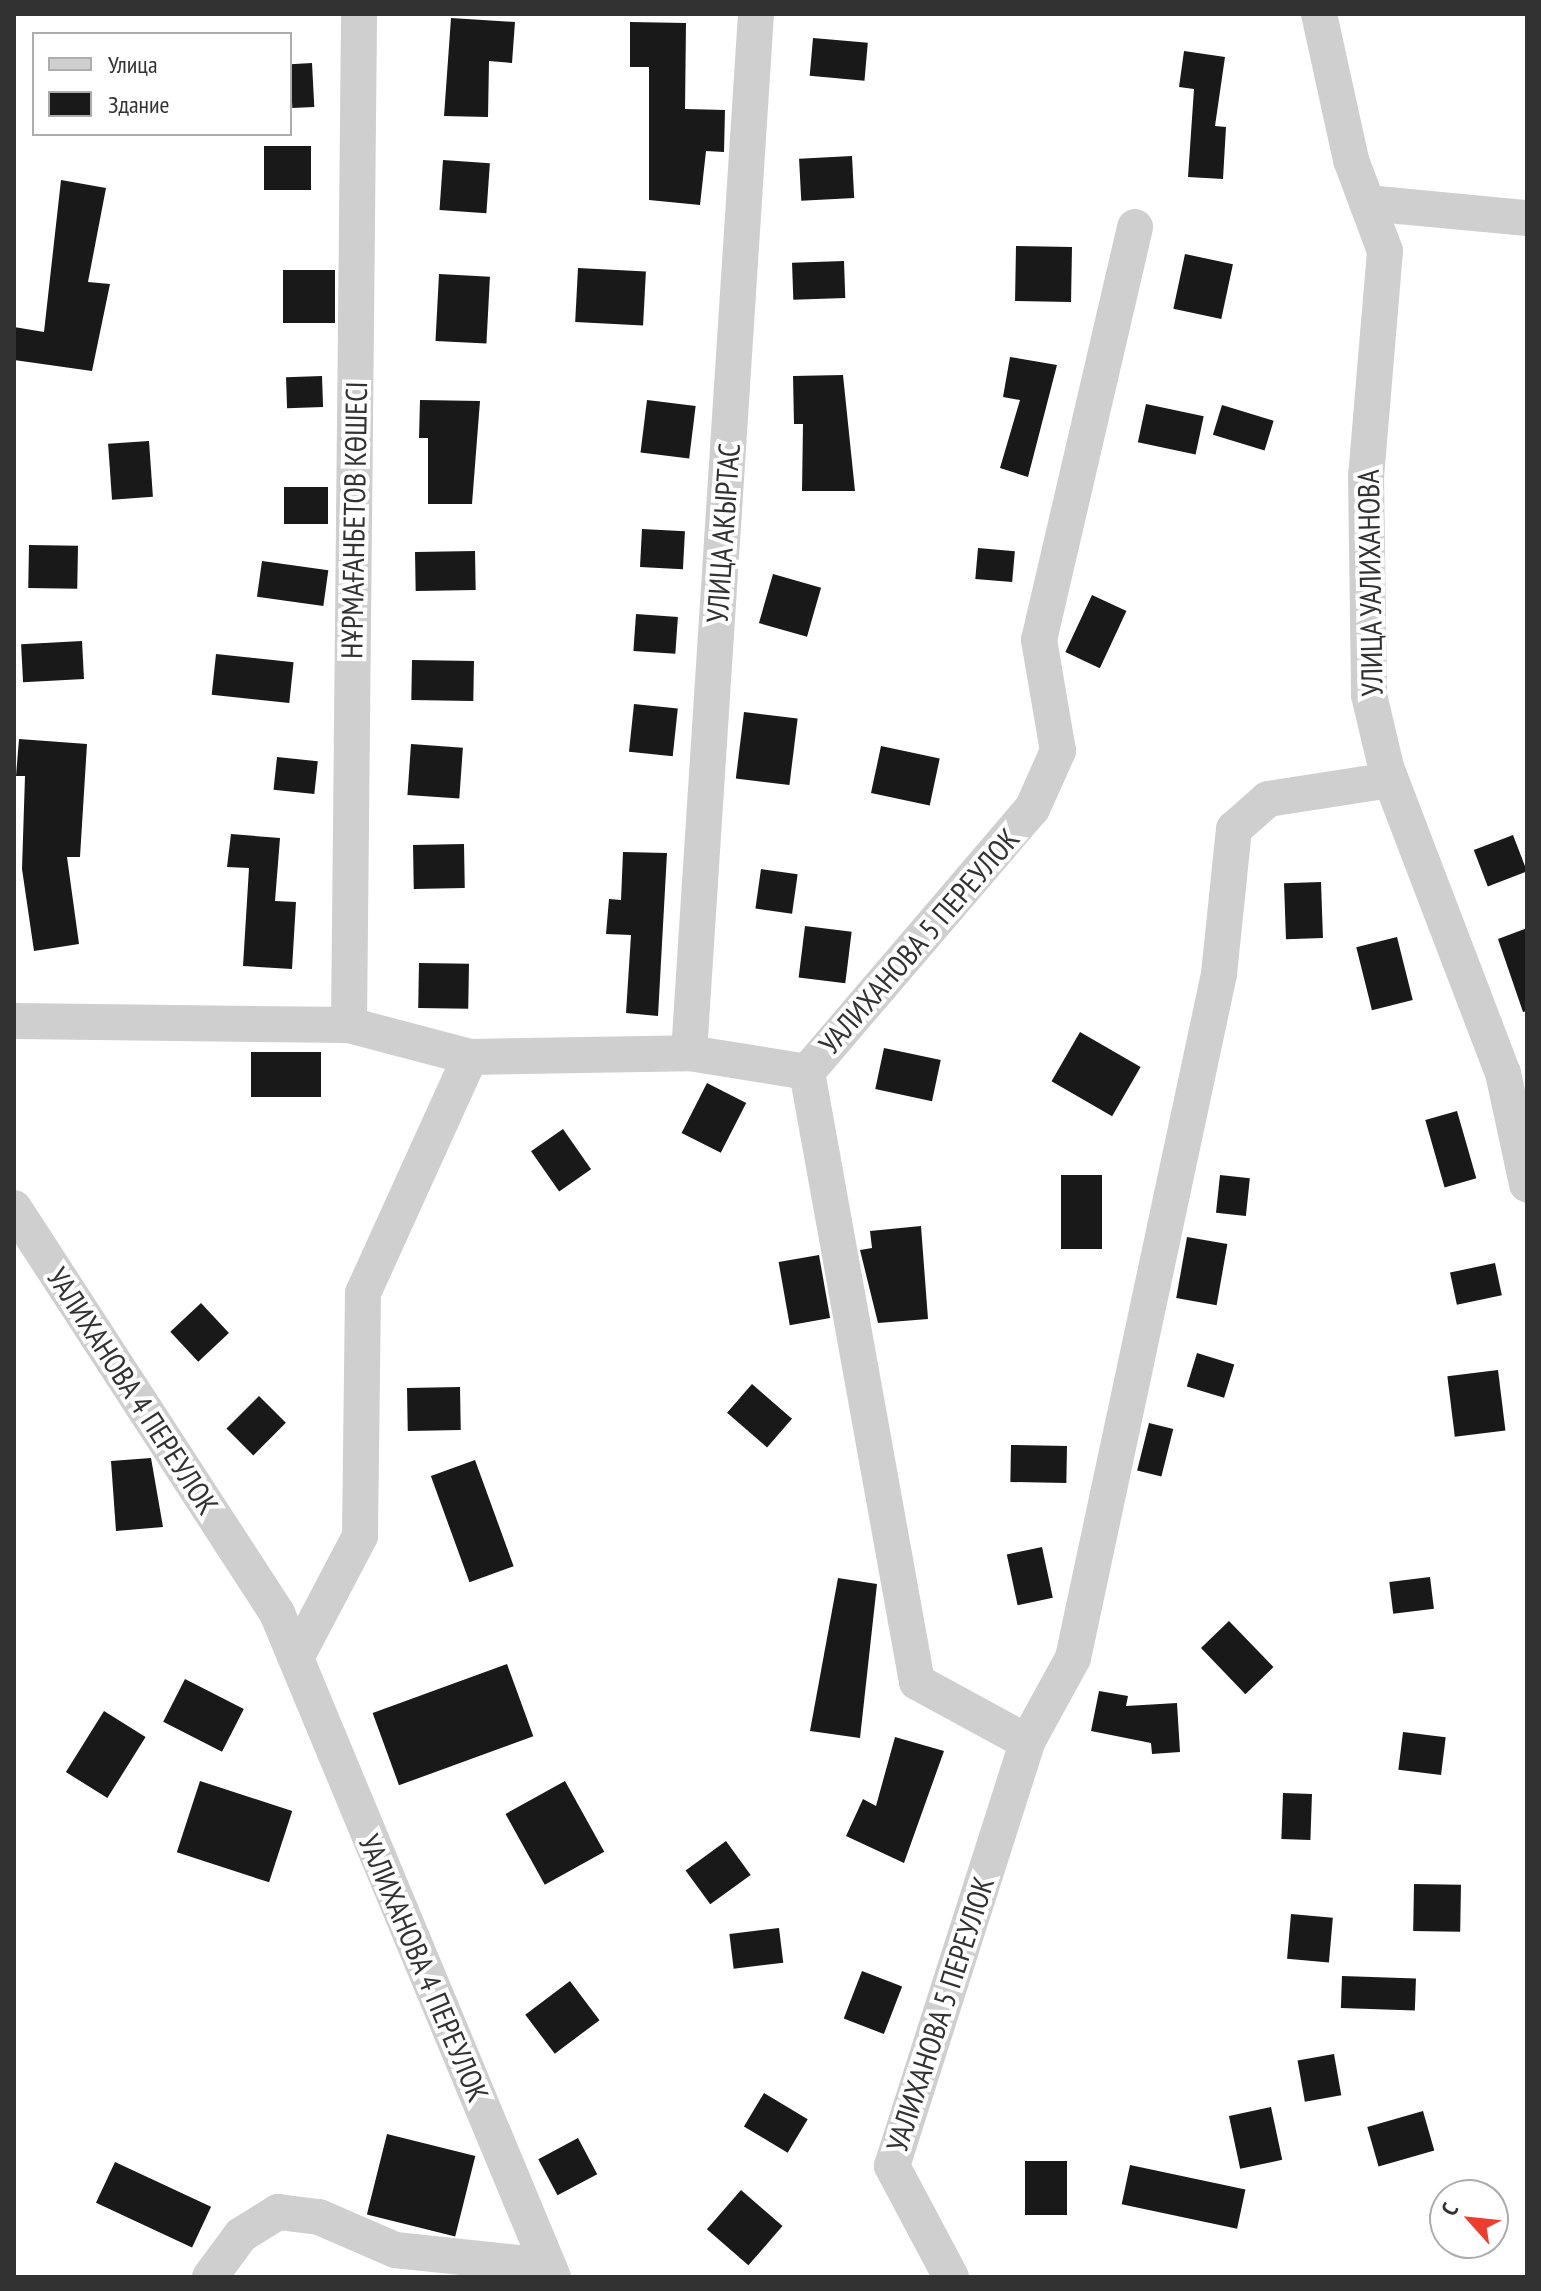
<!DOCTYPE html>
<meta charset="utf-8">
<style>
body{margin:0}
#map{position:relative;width:1541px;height:2291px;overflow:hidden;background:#fff;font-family:"PT Sans Narrow",sans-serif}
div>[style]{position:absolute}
.building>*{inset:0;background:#191919;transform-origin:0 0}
.minor>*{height:36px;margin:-18px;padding:0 18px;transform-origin:18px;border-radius:18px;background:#cfcfcf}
span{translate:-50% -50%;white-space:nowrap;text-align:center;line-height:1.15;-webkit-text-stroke:8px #fff;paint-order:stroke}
.street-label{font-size:30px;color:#323232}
.frame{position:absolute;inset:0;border:16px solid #323232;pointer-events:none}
.legend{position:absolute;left:32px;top:32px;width:260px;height:104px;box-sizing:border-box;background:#fff;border:2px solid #adadad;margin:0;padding:10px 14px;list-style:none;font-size:24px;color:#323232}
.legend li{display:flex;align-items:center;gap:16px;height:40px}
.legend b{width:40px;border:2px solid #adadad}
.north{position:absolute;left:1429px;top:2179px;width:80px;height:80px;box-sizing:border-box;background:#fff;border:2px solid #adadad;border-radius:50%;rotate:297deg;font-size:22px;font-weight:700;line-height:32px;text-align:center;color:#323232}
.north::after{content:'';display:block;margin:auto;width:28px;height:36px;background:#ee3d2f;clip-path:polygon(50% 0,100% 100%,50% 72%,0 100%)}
</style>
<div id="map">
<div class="building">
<i style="clip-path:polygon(451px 18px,515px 22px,512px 63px,489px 61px,488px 117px,444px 116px)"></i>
<i style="clip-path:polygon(630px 22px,686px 23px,685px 109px,725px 110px,724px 152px,706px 151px,700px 205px,649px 200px,649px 67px,630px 67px)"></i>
<i style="left:813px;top:38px;width:55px;height:38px;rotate:5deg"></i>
<i style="clip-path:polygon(1184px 51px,1225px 57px,1215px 126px,1226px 127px,1223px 179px,1188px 177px,1194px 89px,1179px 87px)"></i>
<i style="left:312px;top:63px;width:44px;height:22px;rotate:87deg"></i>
<i style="left:264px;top:146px;width:47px;height:44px"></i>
<i style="left:852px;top:156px;width:42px;height:53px;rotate:87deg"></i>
<i style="left:443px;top:160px;width:47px;height:50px;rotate:4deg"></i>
<i style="clip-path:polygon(61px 180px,106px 188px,88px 282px,110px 284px,92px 371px,14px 360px,14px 327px,44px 332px)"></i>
<i style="left:1016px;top:246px;width:56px;height:55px;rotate:1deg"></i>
<i style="left:1185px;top:254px;width:49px;height:56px;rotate:12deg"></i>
<i style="left:844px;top:261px;width:37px;height:52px;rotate:88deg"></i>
<i style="left:578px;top:268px;width:68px;height:54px;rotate:3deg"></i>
<i style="left:335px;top:270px;width:53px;height:52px;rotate:90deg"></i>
<i style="left:439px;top:274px;width:51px;height:67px;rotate:3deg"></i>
<i style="clip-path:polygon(1010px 357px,1057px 365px,1028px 477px,1000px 468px,1020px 400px,1003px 397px)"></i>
<i style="clip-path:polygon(843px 375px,855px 491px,802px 491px,803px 424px,794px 424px,793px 376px)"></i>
<i style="left:322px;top:376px;width:31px;height:36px;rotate:88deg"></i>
<i style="clip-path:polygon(420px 400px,480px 401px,472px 504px,428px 504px,428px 438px,419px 438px)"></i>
<i style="left:647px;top:400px;width:49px;height:53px;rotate:7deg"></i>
<i style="left:1146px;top:404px;width:59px;height:39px;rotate:12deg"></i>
<i style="left:1222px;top:405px;width:54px;height:31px;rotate:17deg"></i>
<i style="left:149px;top:441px;width:56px;height:41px;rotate:86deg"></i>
<i style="left:284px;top:487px;width:44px;height:37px"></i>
<i style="left:642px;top:529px;width:43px;height:38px;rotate:3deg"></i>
<i style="left:29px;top:545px;width:49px;height:43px;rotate:1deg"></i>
<i style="left:978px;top:548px;width:37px;height:31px;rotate:5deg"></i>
<i style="left:475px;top:551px;width:39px;height:60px;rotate:89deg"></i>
<i style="left:262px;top:561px;width:67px;height:36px;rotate:8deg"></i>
<i style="left:773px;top:574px;width:50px;height:51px;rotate:16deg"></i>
<i style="left:1092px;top:595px;width:38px;height:63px;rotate:25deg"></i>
<i style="left:636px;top:614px;width:42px;height:37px;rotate:4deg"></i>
<i style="left:82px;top:641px;width:38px;height:61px;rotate:87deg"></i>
<i style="left:216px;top:654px;width:78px;height:41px;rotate:6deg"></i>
<i style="left:412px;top:660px;width:62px;height:40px;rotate:1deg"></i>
<i style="left:634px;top:704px;width:44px;height:48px;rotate:6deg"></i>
<i style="left:744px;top:712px;width:54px;height:67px;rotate:7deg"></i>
<i style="clip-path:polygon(19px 739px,87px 744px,80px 857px,67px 857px,79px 944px,34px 951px,22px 869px,25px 776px,16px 776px)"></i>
<i style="left:411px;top:744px;width:52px;height:51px;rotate:4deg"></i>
<i style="left:881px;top:746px;width:60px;height:48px;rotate:12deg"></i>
<i style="left:277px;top:757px;width:41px;height:33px;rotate:6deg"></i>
<i style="clip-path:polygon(231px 834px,280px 838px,275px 901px,296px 902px,292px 969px,243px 966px,249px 868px,227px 867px)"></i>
<i style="left:1513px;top:835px;width:39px;height:42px;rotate:69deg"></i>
<i style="left:464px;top:844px;width:44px;height:51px;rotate:89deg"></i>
<i style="clip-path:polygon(623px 852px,667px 853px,658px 1016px,626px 1013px,631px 935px,606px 934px,609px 899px,621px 900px)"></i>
<i style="left:761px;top:869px;width:37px;height:40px;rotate:8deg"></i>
<i style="left:1321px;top:882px;width:56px;height:37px;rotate:88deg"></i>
<i style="left:805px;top:926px;width:47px;height:52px;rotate:7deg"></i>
<i style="clip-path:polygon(1527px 928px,1527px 1011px,1523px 1012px,1498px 939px)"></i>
<i style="left:1397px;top:937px;width:65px;height:42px;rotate:76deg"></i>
<i style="left:419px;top:963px;width:50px;height:45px;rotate:1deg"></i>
<i style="left:1080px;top:1032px;width:70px;height:57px;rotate:30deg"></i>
<i style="left:884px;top:1048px;width:58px;height:42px;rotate:12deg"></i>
<i style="left:251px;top:1052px;width:70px;height:45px"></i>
<i style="left:707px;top:1083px;width:44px;height:56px;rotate:27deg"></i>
<i style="left:1457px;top:1111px;width:70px;height:33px;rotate:74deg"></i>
<i style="left:563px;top:1129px;width:49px;height:39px;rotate:55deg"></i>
<i style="left:1061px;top:1175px;width:41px;height:74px"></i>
<i style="left:1220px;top:1175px;width:30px;height:38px;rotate:6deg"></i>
<i style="clip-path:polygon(921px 1226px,928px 1319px,878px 1323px,860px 1250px,872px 1248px,870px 1231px)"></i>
<i style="left:1187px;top:1237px;width:41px;height:62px;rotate:10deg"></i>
<i style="left:819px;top:1255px;width:64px;height:41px;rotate:80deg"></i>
<i style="left:1495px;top:1263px;width:33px;height:46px;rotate:78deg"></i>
<i style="left:201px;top:1303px;width:41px;height:42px;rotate:47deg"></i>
<i style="left:1197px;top:1353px;width:39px;height:35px;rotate:17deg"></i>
<i style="left:1498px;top:1370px;width:61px;height:51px;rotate:83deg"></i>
<i style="left:752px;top:1384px;width:53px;height:38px;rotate:41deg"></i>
<i style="left:460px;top:1387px;width:43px;height:53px;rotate:89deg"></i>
<i style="left:259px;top:1396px;width:38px;height:46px;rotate:45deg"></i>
<i style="left:1149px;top:1423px;width:25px;height:49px;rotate:14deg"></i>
<i style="left:1011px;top:1445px;width:56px;height:37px;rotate:1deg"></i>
<i style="clip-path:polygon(151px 1458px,163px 1527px,116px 1531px,111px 1461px)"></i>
<i style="left:475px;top:1460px;width:113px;height:47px;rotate:70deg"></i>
<i style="left:1042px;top:1547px;width:52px;height:36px;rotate:78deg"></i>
<i style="left:1430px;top:1577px;width:32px;height:41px;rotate:83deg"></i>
<i style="clip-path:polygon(838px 1578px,877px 1584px,860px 1738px,810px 1731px)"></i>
<i style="left:1229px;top:1621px;width:64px;height:39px;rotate:46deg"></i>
<i style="left:507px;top:1664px;width:77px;height:143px;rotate:70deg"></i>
<i style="left:185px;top:1679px;width:66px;height:48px;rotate:27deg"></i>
<i style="clip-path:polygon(1099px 1691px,1128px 1696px,1126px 1706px,1177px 1703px,1180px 1752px,1152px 1754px,1151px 1743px,1091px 1731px)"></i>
<i style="left:104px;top:1711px;width:49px;height:72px;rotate:32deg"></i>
<i style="left:1403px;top:1732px;width:43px;height:38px;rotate:7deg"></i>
<i style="clip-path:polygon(895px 1737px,944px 1751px,904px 1863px,846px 1836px,863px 1799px,876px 1806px)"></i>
<i style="left:200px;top:1781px;width:97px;height:75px;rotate:18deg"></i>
<i style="left:565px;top:1781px;width:81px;height:68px;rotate:61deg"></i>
<i style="left:1283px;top:1793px;width:29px;height:46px;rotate:2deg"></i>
<i style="left:726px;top:1841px;width:42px;height:50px;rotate:54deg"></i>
<i style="left:1414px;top:1884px;width:47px;height:47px;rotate:1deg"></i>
<i style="left:1291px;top:1914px;width:42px;height:45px;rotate:5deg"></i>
<i style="left:779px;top:1928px;width:35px;height:50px;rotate:83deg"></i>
<i style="left:862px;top:1971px;width:43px;height:51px;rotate:21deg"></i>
<i style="left:1342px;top:1976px;width:74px;height:32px;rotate:2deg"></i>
<i style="left:570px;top:1981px;width:49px;height:56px;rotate:53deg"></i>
<i style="left:1334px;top:2054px;width:42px;height:37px;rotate:80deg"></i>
<i style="left:764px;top:2093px;width:51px;height:39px;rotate:31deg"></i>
<i style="left:1271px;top:2107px;width:54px;height:43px;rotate:78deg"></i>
<i style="left:1423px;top:2111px;width:41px;height:58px;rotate:74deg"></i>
<i style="left:387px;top:2134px;width:91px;height:83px;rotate:14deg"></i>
<i style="left:578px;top:2138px;width:41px;height:45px;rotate:62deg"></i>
<i style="left:1025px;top:2161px;width:42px;height:54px"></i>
<i style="left:115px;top:2162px;width:106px;height:45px;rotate:25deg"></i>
<i style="left:1130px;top:2165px;width:118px;height:40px;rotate:12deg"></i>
<i style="left:741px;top:2190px;width:55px;height:52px;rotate:41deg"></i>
</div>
<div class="minor">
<i style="left:1319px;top:14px;width:149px;rotate:77.6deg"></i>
<i style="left:1351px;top:160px;width:97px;rotate:69.5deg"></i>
<i style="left:1385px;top:251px;width:225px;rotate:94.8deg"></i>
<i style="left:1366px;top:475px;width:220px;rotate:89.2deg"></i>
<i style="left:1369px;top:695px;width:74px;rotate:76.7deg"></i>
<i style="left:1386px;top:767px;width:328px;rotate:69.1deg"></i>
<i style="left:1503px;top:1073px;width:114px;rotate:77.8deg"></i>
<i style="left:1367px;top:203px;width:161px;rotate:5.4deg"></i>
<i style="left:14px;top:1021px;width:335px;rotate:0.7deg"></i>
<i style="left:349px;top:1025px;width:125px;rotate:14.8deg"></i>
<i style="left:349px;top:1025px;width:1011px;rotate:-89.43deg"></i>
<i style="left:689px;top:1053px;width:1041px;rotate:-86.31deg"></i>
<i style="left:14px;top:1208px;width:483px;rotate:57deg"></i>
<i style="left:277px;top:1613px;width:719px;rotate:67.43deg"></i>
<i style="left:296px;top:1658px;width:138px;rotate:-62.3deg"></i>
<i style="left:360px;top:1536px;width:243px;rotate:-89.3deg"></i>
<i style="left:363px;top:1293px;width:259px;rotate:-65.6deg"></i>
<i style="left:470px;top:1057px;width:219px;rotate:-1deg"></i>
<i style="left:689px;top:1053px;width:120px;rotate:9.1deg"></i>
<i style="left:1027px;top:1742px;width:125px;rotate:-151.4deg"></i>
<i style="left:917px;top:1682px;width:620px;rotate:-100.22deg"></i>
<i style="left:807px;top:1072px;width:346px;rotate:-49.5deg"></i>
<i style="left:1032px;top:809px;width:64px;rotate:-65.9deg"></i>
<i style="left:1058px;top:751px;width:113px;rotate:-99.7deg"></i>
<i style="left:1039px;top:640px;width:424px;rotate:-76.9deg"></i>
<i style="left:210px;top:2277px;width:52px;rotate:-53.6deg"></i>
<i style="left:241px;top:2235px;width:44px;rotate:-31.9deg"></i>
<i style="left:278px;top:2212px;width:41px;rotate:7deg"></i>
<i style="left:319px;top:2217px;width:83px;rotate:23.5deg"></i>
<i style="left:395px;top:2250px;width:154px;rotate:6deg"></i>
<i style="left:951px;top:2277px;width:126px;rotate:-118deg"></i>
<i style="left:892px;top:2166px;width:445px;rotate:-72.3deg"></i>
<i style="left:1027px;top:1742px;width:96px;rotate:-61.3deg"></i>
<i style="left:1073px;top:1658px;width:699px;rotate:-77.95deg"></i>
<i style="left:1219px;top:974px;width:146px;rotate:-84.1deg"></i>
<i style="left:1234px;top:829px;width:45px;rotate:-41.4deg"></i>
<i style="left:1268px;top:799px;width:124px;rotate:-8.8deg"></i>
</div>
<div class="street-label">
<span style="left:354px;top:520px;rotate:-89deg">НҰРМАҒАНБЕТОВ КӨШЕСІ</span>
<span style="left:723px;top:533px;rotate:-86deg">УЛИЦА АКЫРТАС</span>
<span style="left:1370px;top:583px;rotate:-91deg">УЛИЦА УАЛИХАНОВА</span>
<span style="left:919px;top:941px;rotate:-49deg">УАЛИХАНОВА 5 ПЕРЕУЛОК</span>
<span style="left:133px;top:1391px;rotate:57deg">УАЛИХАНОВА 4 ПЕРЕУЛОК</span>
<span style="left:424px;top:1968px;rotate:67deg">УАЛИХАНОВА 4 ПЕРЕУЛОК</span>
<span style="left:940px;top:2014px;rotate:-72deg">УАЛИХАНОВА 5 ПЕРЕУЛОК</span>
</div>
<div class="frame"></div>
<ul class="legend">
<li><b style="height:10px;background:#cfcfcf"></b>Улица</li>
<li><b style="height:22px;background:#191919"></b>Здание</li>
</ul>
<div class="north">С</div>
</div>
